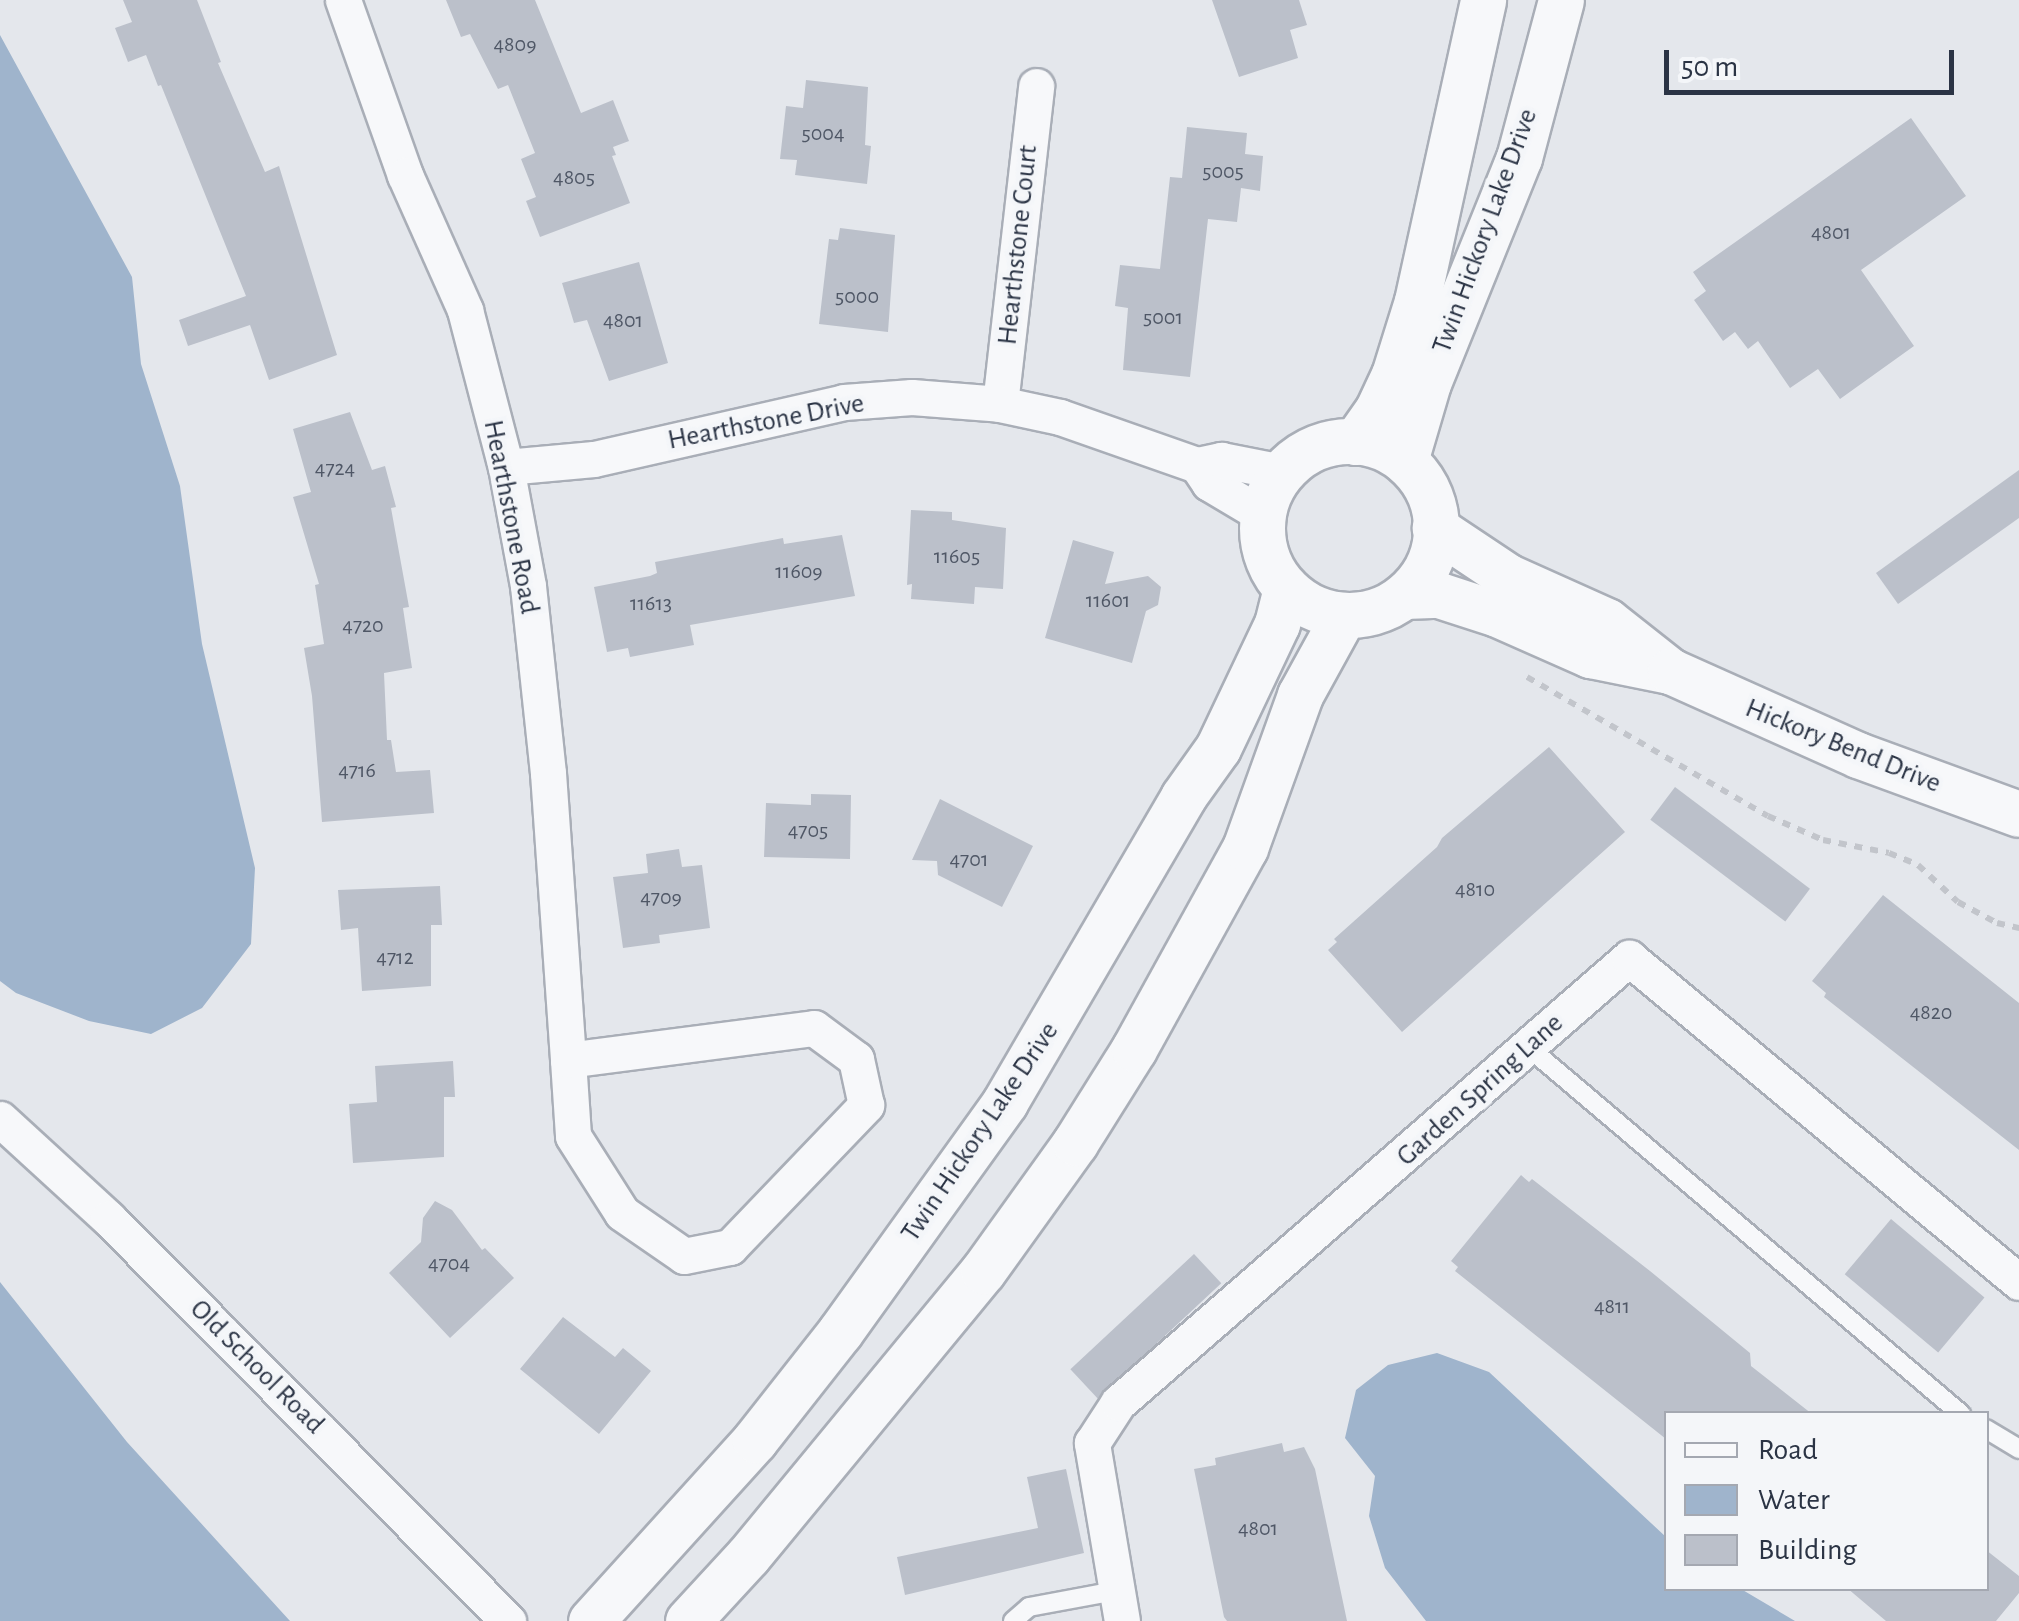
<!DOCTYPE html>
<style>
body{margin:0}
#map{position:relative;width:2019px;height:1621px;overflow:hidden;background:#e4e7ec;font-family:"Alegreya Sans",sans-serif}
div>[style]{position:absolute}
.water>*{inset:0;background:#9fb4cc}
.building>*{inset:0;background:#bbc0ca;transform-origin:0 0}
.path>*{height:6px;margin-top:-3px;transform-origin:0;background:repeating-linear-gradient(90deg,#c2c5cb 0 8px,transparent 0 16px)}
.roads{filter:drop-shadow(2px 0 #a9aeb7) drop-shadow(-2px 0 #a9aeb7) drop-shadow(0 2px #a9aeb7) drop-shadow(0 -2px #a9aeb7)}
.service>*{height:18px;margin:-9px;padding:0 9px;transform-origin:9px;border-radius:9px;background:#f7f8fa}
.minor>*{height:35px;margin:-17.5px;padding:0 17.5px;transform-origin:17.5px;border-radius:17.5px;background:#f7f8fa}
.tertiary>*{height:45px;margin:-22.5px;padding:0 22.5px;transform-origin:22.5px;border-radius:22.5px;background:#f7f8fa}
.tertiary>.ring{margin:-22.5px;padding:0;box-sizing:content-box;background:none;border:45px solid #f7f8fa;border-radius:50%}
span{translate:-50% -50%;white-space:nowrap;text-align:center;line-height:1.15;-webkit-text-stroke:9px #f4f6f9;paint-order:stroke}
.number-label{font-size:22px;color:#4f5766}
.number-label span{-webkit-text-stroke-width:0}
.street-label{font-size:28px;color:#2b3445}
.legend{position:absolute;left:1664px;top:1411px;width:325px;height:180px;box-sizing:border-box;background:#f4f6f9;border:2px solid #a4a8b1;margin:0;padding:12px 18px;list-style:none;font-size:30px;color:#2b3445}
.legend li{display:flex;align-items:center;gap:20px;height:50px}
.legend b{width:50px;border:2px solid #a4a8b1}
.scale{position:absolute;left:1664px;top:50px;width:290px;height:45px;box-sizing:border-box;border:5px solid #2b3445;border-top:0;padding-left:12px;font-size:30px;line-height:35px;white-space:nowrap;color:#2b3445;-webkit-text-stroke:8px #f4f6f9;paint-order:stroke}
</style>
<div id="map">
<div class="water">
<i style="clip-path:polygon(0 35px,132px 277px,141px 364px,180px 486px,202px 644px,255px 868px,251px 944px,202px 1008px,151px 1034px,89px 1021px,16px 993px,0 981px)"></i>
<i style="clip-path:polygon(0 1282px,127px 1442px,290px 1621px,0 1621px)"></i>
<i style="clip-path:polygon(1437px 1353px,1489px 1372px,1666px 1537px,1666px 1588px,1741px 1589px,1795px 1621px,1426px 1621px,1385px 1568px,1369px 1516px,1375px 1476px,1345px 1438px,1356px 1390px,1388px 1365px)"></i>
</div>
<div class="building">
<i style="clip-path:polygon(123px 0,197px 0,221px 62px,218px 63px,265px 172px,279px 166px,337px 355px,269px 380px,250px 325px,188px 346px,179px 320px,246px 296px,161px 85px,158px 86px,146px 55px,128px 62px,115px 28px,132px 22px)"></i>
<i style="clip-path:polygon(446px 0,535px 0,581px 113px,613px 100px,629px 141px,613px 147px,616px 155px,612px 156px,630px 203px,540px 237px,526px 201px,536px 197px,521px 159px,535px 153px,508px 85px,498px 89px,470px 34px,461px 37px)"></i>
<i style="clip-path:polygon(1212px 0,1299px 0,1307px 25px,1290px 30px,1298px 58px,1239px 77px)"></i>
<i style="clip-path:polygon(806px 80px,868px 87px,865px 145px,871px 146px,867px 184px,795px 175px,797px 160px,780px 159px,786px 106px,803px 108px)"></i>
<i style="clip-path:polygon(1911px 118px,1966px 196px,1861px 270px,1914px 346px,1840px 399px,1818px 369px,1790px 388px,1758px 341px,1748px 349px,1735px 332px,1723px 341px,1694px 300px,1706px 291px,1693px 272px)"></i>
<i style="clip-path:polygon(1187px 127px,1247px 133px,1245px 154px,1263px 156px,1260px 191px,1241px 188px,1237px 222px,1208px 219px,1190px 377px,1123px 370px,1128px 308px,1115px 306px,1120px 265px,1160px 269px,1170px 177px,1182px 178px)"></i>
<i style="clip-path:polygon(840px 228px,895px 235px,888px 332px,819px 324px,829px 239px,838px 240px)"></i>
<i style="clip-path:polygon(639px 262px,668px 363px,609px 381px,587px 320px,574px 323px,562px 283px)"></i>
<i style="clip-path:polygon(350px 412px,372px 470px,385px 466px,396px 507px,391px 508px,409px 607px,403px 608px,412px 668px,384px 673px,387px 740px,391px 740px,396px 772px,430px 770px,434px 813px,322px 822px,312px 696px,304px 648px,324px 644px,315px 585px,319px 584px,293px 497px,311px 492px,293px 429px)"></i>
<i style="clip-path:polygon(2019px 470px,2019px 518px,1898px 604px,1876px 573px)"></i>
<i style="clip-path:polygon(911px 510px,952px 512px,952px 520px,1006px 528px,1003px 589px,975px 587px,974px 604px,911px 599px,912px 584px,907px 585px)"></i>
<i style="clip-path:polygon(842px 535px,855px 596px,690px 625px,694px 645px,630px 657px,628px 648px,607px 652px,594px 587px,650px 576px,657px 573px,655px 562px,783px 538px,784px 544px)"></i>
<i style="clip-path:polygon(1073px 540px,1114px 552px,1105px 584px,1148px 576px,1161px 587px,1158px 605px,1146px 611px,1132px 663px,1045px 638px)"></i>
<i style="clip-path:polygon(1549px 747px,1625px 832px,1402px 1032px,1328px 950px,1337px 942px,1334px 939px,1437px 847px,1442px 838px)"></i>
<i style="left:1675px;top:787px;width:169px;height:41px;rotate:37deg"></i>
<i style="clip-path:polygon(811px 794px,851px 795px,850px 859px,764px 857px,766px 803px,811px 805px)"></i>
<i style="clip-path:polygon(940px 799px,1033px 846px,1002px 907px,938px 875px,937px 861px,912px 860px)"></i>
<i style="clip-path:polygon(679px 849px,682px 867px,702px 865px,710px 928px,659px 935px,660px 943px,623px 948px,613px 877px,648px 873px,646px 854px)"></i>
<i style="clip-path:polygon(440px 886px,442px 925px,431px 925px,431px 986px,362px 991px,358px 928px,341px 930px,338px 890px)"></i>
<i style="clip-path:polygon(1883px 895px,2019px 1003px,2019px 1150px,1824px 997px,1826px 993px,1812px 981px)"></i>
<i style="clip-path:polygon(453px 1061px,455px 1097px,444px 1097px,444px 1157px,353px 1163px,349px 1104px,377px 1102px,375px 1066px)"></i>
<i style="clip-path:polygon(1521px 1175px,1529px 1182px,1532px 1179px,1650px 1271px,1750px 1353px,1751px 1366px,1812px 1414px,1666px 1414px,1666px 1439px,1455px 1271px,1458px 1267px,1451px 1261px)"></i>
<i style="clip-path:polygon(435px 1201px,452px 1210px,482px 1250px,485px 1248px,514px 1278px,450px 1338px,389px 1273px,421px 1242px,423px 1218px)"></i>
<i style="left:1891px;top:1219px;width:122px;height:72px;rotate:40deg"></i>
<i style="left:1194px;top:1254px;width:40px;height:169px;rotate:47deg"></i>
<i style="clip-path:polygon(563px 1317px,615px 1357px,623px 1348px,651px 1371px,599px 1434px,520px 1369px)"></i>
<i style="clip-path:polygon(1282px 1443px,1284px 1452px,1304px 1447px,1315px 1469px,1347px 1621px,1227px 1621px,1224px 1617px,1194px 1469px,1216px 1465px,1215px 1458px)"></i>
<i style="clip-path:polygon(1066px 1469px,1084px 1553px,905px 1595px,897px 1557px,1038px 1528px,1027px 1477px)"></i>
<i style="clip-path:polygon(1986px 1550px,2019px 1576px,2019px 1593px,1996px 1621px,1886px 1621px,1847px 1588px,1986px 1588px)"></i>
</div>
<div class="path">
<i style="left:1527px;top:677px;width:278px;rotate:30deg"></i>
<i style="left:1768px;top:816px;width:60px;rotate:23.6deg"></i>
<i style="left:1823px;top:840px;width:67px;rotate:11.1deg"></i>
<i style="left:1889px;top:853px;width:31px;rotate:22deg"></i>
<i style="left:1918px;top:865px;width:54px;rotate:42.8deg"></i>
<i style="left:1958px;top:902px;width:44px;rotate:28.3deg"></i>
<i style="left:1997px;top:923px;width:23px;rotate:13deg"></i>
</div>
<div class="roads">
<div class="service">
<i style="left:1528px;top:1047px;width:568px;rotate:40.28deg"></i>
<i style="left:1986px;top:1429px;width:39px;rotate:31deg"></i>
<i style="left:1013px;top:1621px;width:21px;rotate:-41deg"></i>
<i style="left:1029px;top:1607px;width:87px;rotate:-10.5deg"></i>
</div>
<div class="minor">
<i style="left:343px;top:0;width:186px;rotate:70.5deg"></i>
<i style="left:405px;top:175px;width:148px;rotate:66deg"></i>
<i style="left:465px;top:310px;width:162px;rotate:75.4deg"></i>
<i style="left:506px;top:467px;width:121px;rotate:79.5deg"></i>
<i style="left:528px;top:586px;width:188px;rotate:83.9deg"></i>
<i style="left:548px;top:773px;width:288px;rotate:86deg"></i>
<i style="left:568px;top:1060px;width:76px;rotate:86.2deg"></i>
<i style="left:573px;top:1136px;width:91px;rotate:57.5deg"></i>
<i style="left:622px;top:1213px;width:75px;rotate:34.7deg"></i>
<i style="left:684px;top:1256px;width:47px;rotate:-11.1deg"></i>
<i style="left:730px;top:1247px;width:197px;rotate:-46.2deg"></i>
<i style="left:866px;top:1105px;width:47px;rotate:-102.3deg"></i>
<i style="left:856px;top:1059px;width:52px;rotate:-143.6deg"></i>
<i style="left:814px;top:1028px;width:248px;rotate:172.6deg"></i>
<i style="left:1000px;top:404px;width:320px;rotate:-83.5deg"></i>
<i style="left:1197px;top:465px;width:22px;rotate:56deg"></i>
<i style="left:1209px;top:483px;width:63px;rotate:30.7deg"></i>
<i style="left:506px;top:467px;width:88px;rotate:-5.2deg"></i>
<i style="left:594px;top:459px;width:256px;rotate:-12.8deg"></i>
<i style="left:844px;top:402px;width:68px;rotate:-4.2deg"></i>
<i style="left:912px;top:397px;width:88px;rotate:4.5deg"></i>
<i style="left:1000px;top:404px;width:61px;rotate:12.2deg"></i>
<i style="left:1060px;top:417px;width:145px;rotate:19.3deg"></i>
<i style="left:1197px;top:465px;width:25px;rotate:-12deg"></i>
<i style="left:1221px;top:460px;width:62px;rotate:11.1deg"></i>
<i style="left:0;top:1119px;width:147px;rotate:42.5deg"></i>
<i style="left:108px;top:1218px;width:568px;rotate:45.21deg"></i>
<i style="left:1122px;top:1621px;width:181px;rotate:-99.6deg"></i>
<i style="left:1092px;top:1443px;width:48px;rotate:-57deg"></i>
<i style="left:1118px;top:1403px;width:678px;rotate:-41.05deg"></i>
<i style="left:1629px;top:958px;width:507px;rotate:39.72deg"></i>
</div>
<div class="tertiary">
<i class="ring" style="left:1262px;top:441px;width:129px;height:129px"></i>
<i style="left:1355px;top:442px;width:38px;rotate:-55deg"></i>
<i style="left:1377px;top:411px;width:40px;rotate:-65deg"></i>
<i style="left:1394px;top:375px;width:77px;rotate:-72.7deg"></i>
<i style="left:1417px;top:301px;width:308px;rotate:-77.6deg"></i>
<i style="left:1405px;top:461px;width:81px;rotate:-73.6deg"></i>
<i style="left:1428px;top:383px;width:243px;rotate:-68deg"></i>
<i style="left:1519px;top:158px;width:163px;rotate:-75.1deg"></i>
<i style="left:1404px;top:596px;width:35px;rotate:-2deg"></i>
<i style="left:1439px;top:595px;width:61px;rotate:18.1deg"></i>
<i style="left:1497px;top:614px;width:102px;rotate:23.8deg"></i>
<i style="left:1590px;top:655px;width:82px;rotate:11.3deg"></i>
<i style="left:1670px;top:671px;width:80px;rotate:-141.6deg"></i>
<i style="left:1607px;top:621px;width:110px;rotate:-155.8deg"></i>
<i style="left:1507px;top:576px;width:87px;rotate:-146.3deg"></i>
<i style="left:1670px;top:671px;width:206px;rotate:24.1deg"></i>
<i style="left:1858px;top:755px;width:171px;rotate:20.1deg"></i>
<i style="left:591px;top:1621px;width:244px;rotate:-47.8deg"></i>
<i style="left:755px;top:1440px;width:137px;rotate:-51.8deg"></i>
<i style="left:840px;top:1332px;width:283px;rotate:-54.3deg"></i>
<i style="left:1005px;top:1102px;width:353px;rotate:-59.7deg"></i>
<i style="left:1183px;top:797px;width:60px;rotate:-54.5deg"></i>
<i style="left:1218px;top:748px;width:137px;rotate:-64.6deg"></i>
<i style="left:1277px;top:624px;width:37px;rotate:-76deg"></i>
<i style="left:688px;top:1621px;width:88px;rotate:-47.3deg"></i>
<i style="left:748px;top:1556px;width:369px;rotate:-50.5deg"></i>
<i style="left:983px;top:1271px;width:158px;rotate:-54.3deg"></i>
<i style="left:1075px;top:1143px;width:111px;rotate:-57.9deg"></i>
<i style="left:1134px;top:1049px;width:230px;rotate:-61.1deg"></i>
<i style="left:1245px;top:848px;width:163px;rotate:-70.2deg"></i>
<i style="left:1300px;top:695px;width:91px;rotate:-61.2deg"></i>
</div>
</div>
<div class="number-label">
<span style="left:515px;top:45px">4809</span>
<span style="left:823px;top:134px">5004</span>
<span style="left:1223px;top:172px">5005</span>
<span style="left:574px;top:178px">4805</span>
<span style="left:1831px;top:233px">4801</span>
<span style="left:857px;top:297px">5000</span>
<span style="left:1163px;top:318px">5001</span>
<span style="left:623px;top:321px">4801</span>
<span style="left:335px;top:469px">4724</span>
<span style="left:957px;top:557px">11605</span>
<span style="left:799px;top:572px">11609</span>
<span style="left:1108px;top:601px">11601</span>
<span style="left:651px;top:604px">11613</span>
<span style="left:363px;top:626px">4720</span>
<span style="left:357px;top:771px">4716</span>
<span style="left:808px;top:831px">4705</span>
<span style="left:969px;top:860px">4701</span>
<span style="left:1475px;top:890px">4810</span>
<span style="left:661px;top:898px">4709</span>
<span style="left:395px;top:958px">4712</span>
<span style="left:1931px;top:1013px">4820</span>
<span style="left:449px;top:1264px">4704</span>
<span style="left:1612px;top:1307px">4811</span>
<span style="left:1258px;top:1529px">4801</span>
</div>
<div class="street-label">
<span style="left:1485px;top:231px;rotate:-70deg">Twin Hickory Lake Drive</span>
<span style="left:1018px;top:245px;rotate:-84deg">Hearthstone Court</span>
<span style="left:766px;top:422px;rotate:-11deg">Hearthstone Drive</span>
<span style="left:511px;top:517px;rotate:79deg">Hearthstone Road</span>
<span style="left:1843px;top:746px;rotate:22deg">Hickory Bend Drive</span>
<span style="left:1480px;top:1090px;rotate:-42deg">Garden Spring Lane</span>
<span style="left:980px;top:1132px;rotate:-56deg">Twin Hickory Lake Drive</span>
<span style="left:257px;top:1367px;rotate:45deg">Old School Road</span>
</div>
<ul class="legend">
<li><b style="height:12px;background:#f7f8fa"></b>Road</li>
<li><b style="height:28px;background:#9fb4cc"></b>Water</li>
<li><b style="height:28px;background:#bbc0ca"></b>Building</li>
</ul>
<div class="scale">50 m</div>
</div>
